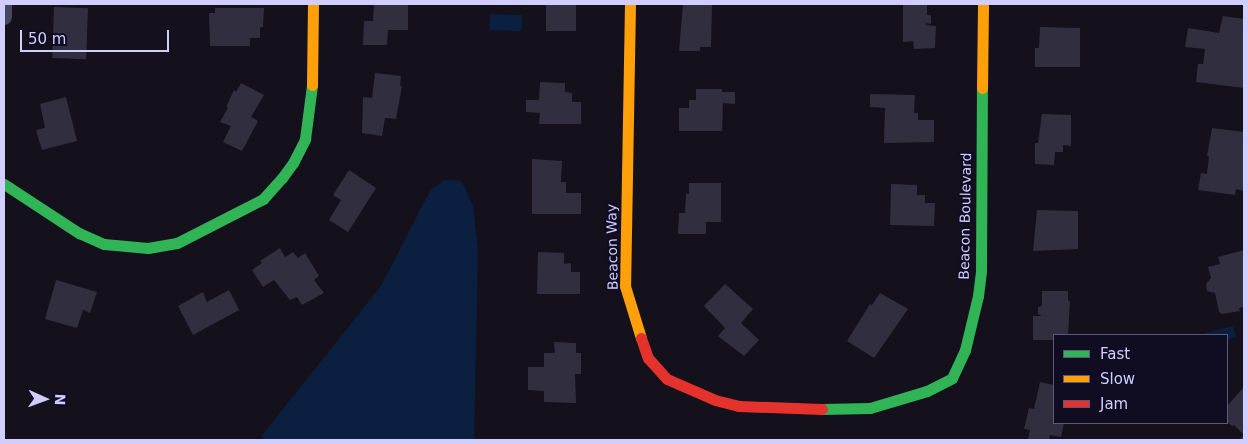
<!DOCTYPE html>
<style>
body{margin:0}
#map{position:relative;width:1248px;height:444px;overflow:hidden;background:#14111d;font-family:"DejaVu Sans",sans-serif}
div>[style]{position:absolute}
.water>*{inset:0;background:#0b2040;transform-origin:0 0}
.building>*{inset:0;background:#312f3f;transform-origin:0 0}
.street>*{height:16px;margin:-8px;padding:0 8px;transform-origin:8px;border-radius:8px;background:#46465e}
.fast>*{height:11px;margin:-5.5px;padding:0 5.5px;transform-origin:5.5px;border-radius:5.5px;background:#30b455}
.slow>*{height:11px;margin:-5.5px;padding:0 5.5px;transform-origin:5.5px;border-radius:5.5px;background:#ff9f0a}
.jam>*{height:11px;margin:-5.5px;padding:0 5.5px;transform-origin:5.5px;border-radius:5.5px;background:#e5322d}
span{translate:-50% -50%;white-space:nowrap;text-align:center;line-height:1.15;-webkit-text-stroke:4px #100c22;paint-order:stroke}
.street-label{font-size:14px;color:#d1cdff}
.frame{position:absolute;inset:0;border:5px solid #d1cdff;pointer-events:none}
.legend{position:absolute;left:1053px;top:334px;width:175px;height:90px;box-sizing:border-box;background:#100c22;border:1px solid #5d597a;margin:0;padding:6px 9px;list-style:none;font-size:15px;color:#d1cdff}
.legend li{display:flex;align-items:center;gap:10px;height:25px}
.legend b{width:25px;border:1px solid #5d597a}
.north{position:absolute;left:20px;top:374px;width:50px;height:50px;-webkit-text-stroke:4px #100c22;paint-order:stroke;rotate:92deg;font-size:14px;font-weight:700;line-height:20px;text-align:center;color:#d1cdff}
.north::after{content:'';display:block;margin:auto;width:18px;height:22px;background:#d1cdff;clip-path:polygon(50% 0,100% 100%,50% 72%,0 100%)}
.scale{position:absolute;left:20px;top:30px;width:149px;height:22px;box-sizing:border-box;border:2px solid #d1cdff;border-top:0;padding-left:6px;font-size:15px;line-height:18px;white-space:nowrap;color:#d1cdff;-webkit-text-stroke:4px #100c22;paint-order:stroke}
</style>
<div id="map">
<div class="water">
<i style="left:490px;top:14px;width:32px;height:16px;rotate:2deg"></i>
<i style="clip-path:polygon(444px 180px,457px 180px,462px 182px,473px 206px,478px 249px,474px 440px,262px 440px,263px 434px,381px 286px,430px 191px)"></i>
<i style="clip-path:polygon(1233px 326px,1236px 337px,1227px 340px,1227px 335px,1205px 335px,1205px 333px)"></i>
</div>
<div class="building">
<i style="clip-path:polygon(374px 4px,408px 4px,408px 30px,388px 30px,387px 45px,363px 45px,364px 21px,373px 21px)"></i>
<i style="left:546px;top:4px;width:30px;height:27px"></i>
<i style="clip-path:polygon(683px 4px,712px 4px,711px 47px,700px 47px,700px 51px,679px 51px)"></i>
<i style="clip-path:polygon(903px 4px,927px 4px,927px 15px,931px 15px,931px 24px,926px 23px,926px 25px,936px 26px,935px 48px,914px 49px,913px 41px,903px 42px)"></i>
<i style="left:54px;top:7px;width:34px;height:51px;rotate:2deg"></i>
<i style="clip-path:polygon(215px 8px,264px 8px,263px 27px,260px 27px,260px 38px,250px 38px,250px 46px,210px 46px,209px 13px,215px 13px)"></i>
<i style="clip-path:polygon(1223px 16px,1244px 19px,1244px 88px,1196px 82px,1198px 64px,1203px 64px,1205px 49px,1185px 47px,1188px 28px,1219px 33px)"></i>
<i style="clip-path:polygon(1040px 27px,1080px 28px,1080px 67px,1035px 67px,1035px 48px,1039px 48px)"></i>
<i style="clip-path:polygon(375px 73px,401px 76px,400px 86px,402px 86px,396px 119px,385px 118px,382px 136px,362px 133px,363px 97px,372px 98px)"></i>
<i style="clip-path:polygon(540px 82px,565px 83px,565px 92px,572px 93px,572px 102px,581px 102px,581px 124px,539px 124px,540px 113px,526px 112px,526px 100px,539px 100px)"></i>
<i style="clip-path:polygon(241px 83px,264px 95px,251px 117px,258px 121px,242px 151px,223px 142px,231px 126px,220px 122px,228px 108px,226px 107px,234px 90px,236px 92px)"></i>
<i style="clip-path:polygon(696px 89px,722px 89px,722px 92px,735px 92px,735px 104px,723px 103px,722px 131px,679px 131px,679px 108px,689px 108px,689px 100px,696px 100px)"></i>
<i style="clip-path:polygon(870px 94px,915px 95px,914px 113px,918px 113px,918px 120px,934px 120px,934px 142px,884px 143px,885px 108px,870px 107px)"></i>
<i style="clip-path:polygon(66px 97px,77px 141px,42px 150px,36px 130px,45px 128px,40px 104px)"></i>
<i style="clip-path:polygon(1042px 114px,1071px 115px,1071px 146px,1063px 145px,1063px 152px,1055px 152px,1054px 165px,1035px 164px,1035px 143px,1038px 143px)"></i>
<i style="clip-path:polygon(1212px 128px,1244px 132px,1244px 191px,1236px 189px,1235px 195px,1198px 190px,1201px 173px,1207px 174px,1209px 157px,1207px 156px)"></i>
<i style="clip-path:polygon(532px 159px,562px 161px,561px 182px,566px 182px,566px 193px,581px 193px,581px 214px,532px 214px)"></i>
<i style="clip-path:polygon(349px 170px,376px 188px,348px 232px,329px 220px,341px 200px,333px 195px)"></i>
<i style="clip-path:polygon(689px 183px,721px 183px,721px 222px,706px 222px,706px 234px,678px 234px,679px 213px,685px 213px,686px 194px,689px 194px)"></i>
<i style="clip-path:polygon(891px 184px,917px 185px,917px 195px,925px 195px,925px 203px,935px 203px,934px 226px,890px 225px)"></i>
<i style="clip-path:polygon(1037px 210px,1078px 211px,1078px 249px,1033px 251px)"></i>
<i style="clip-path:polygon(280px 248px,285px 257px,293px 252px,298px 258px,305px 253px,319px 276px,314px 280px,324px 293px,302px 305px,297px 297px,290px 300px,274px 280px,263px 287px,252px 270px,262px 263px,260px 261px)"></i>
<i style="clip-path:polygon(1244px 250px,1244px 307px,1239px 308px,1240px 311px,1222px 314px,1219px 312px,1215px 293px,1207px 291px,1206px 284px,1211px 278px,1208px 267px,1220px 264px,1218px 257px)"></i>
<i style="clip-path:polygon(538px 252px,564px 253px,564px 264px,571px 263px,571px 272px,580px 272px,580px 294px,537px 294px)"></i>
<i style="clip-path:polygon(56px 280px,97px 292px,90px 313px,83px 310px,77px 328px,45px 319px)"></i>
<i style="clip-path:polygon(725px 284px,753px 309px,741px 323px,759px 340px,744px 356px,718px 336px,725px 328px,704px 306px)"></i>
<i style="clip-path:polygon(229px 290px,239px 310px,193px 335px,178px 306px,203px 292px,207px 302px)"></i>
<i style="clip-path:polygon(1042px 291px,1068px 291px,1068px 301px,1070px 301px,1068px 335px,1054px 335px,1054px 340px,1033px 340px,1033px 316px,1042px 316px,1038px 314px,1038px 307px,1042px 306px)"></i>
<i style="clip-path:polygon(880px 293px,908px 309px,874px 358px,847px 341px,870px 304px,872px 305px)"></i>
<i style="clip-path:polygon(554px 342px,576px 343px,576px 353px,581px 353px,581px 374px,575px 374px,576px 403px,544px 402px,544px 391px,528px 390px,528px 367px,544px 367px,544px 353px,555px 353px)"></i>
<i style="clip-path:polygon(1040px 382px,1054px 385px,1054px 423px,1064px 423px,1061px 437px,1050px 435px,1049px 440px,1028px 440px,1030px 430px,1024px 429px,1029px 408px,1034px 409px)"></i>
<i style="clip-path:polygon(1244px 387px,1244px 440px,1239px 440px,1244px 435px,1234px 425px,1232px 426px,1227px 422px,1227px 406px)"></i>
</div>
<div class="street">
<i style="left:4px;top:17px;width:13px;rotate:-90deg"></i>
</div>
<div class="fast">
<i style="left:4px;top:184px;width:90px;rotate:33.2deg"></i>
<i style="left:79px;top:233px;width:27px;rotate:24deg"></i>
<i style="left:104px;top:244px;width:44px;rotate:5.2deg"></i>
<i style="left:148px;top:248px;width:29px;rotate:-10deg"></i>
<i style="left:177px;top:243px;width:97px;rotate:-27.1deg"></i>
<i style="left:263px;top:199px;width:28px;rotate:-48deg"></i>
<i style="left:282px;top:178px;width:19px;rotate:-54deg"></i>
<i style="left:293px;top:163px;width:27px;rotate:-63deg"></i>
<i style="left:305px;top:139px;width:54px;rotate:-82.6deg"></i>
<i style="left:822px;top:409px;width:48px;rotate:-1.2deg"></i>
<i style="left:870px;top:408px;width:59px;rotate:-16.6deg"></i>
<i style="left:927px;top:391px;width:28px;rotate:-27deg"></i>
<i style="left:952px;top:378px;width:31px;rotate:-65deg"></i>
<i style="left:965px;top:350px;width:56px;rotate:-76.5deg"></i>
<i style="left:978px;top:296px;width:25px;rotate:-83deg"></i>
<i style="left:981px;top:271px;width:183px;rotate:-89.7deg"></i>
</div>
<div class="slow">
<i style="left:630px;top:4px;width:282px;rotate:91deg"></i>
<i style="left:625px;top:286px;width:54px;rotate:72.9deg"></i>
<i style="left:312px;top:85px;width:81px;rotate:-89.3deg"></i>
<i style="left:982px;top:88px;width:84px;rotate:-89.3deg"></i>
</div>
<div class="jam">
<i style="left:641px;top:338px;width:21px;rotate:71deg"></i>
<i style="left:648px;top:358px;width:28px;rotate:48deg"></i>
<i style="left:667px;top:379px;width:52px;rotate:23.6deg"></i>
<i style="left:715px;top:400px;width:25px;rotate:14deg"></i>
<i style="left:739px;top:406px;width:83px;rotate:2.1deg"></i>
</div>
<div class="street-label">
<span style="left:965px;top:216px;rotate:-89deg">Beacon Boulevard</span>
<span style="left:612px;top:247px;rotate:-91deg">Beacon Way</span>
</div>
<div class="frame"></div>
<ul class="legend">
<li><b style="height:6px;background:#30b455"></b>Fast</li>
<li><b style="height:6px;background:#ff9f0a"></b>Slow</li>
<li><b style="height:6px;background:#e5322d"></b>Jam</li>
</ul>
<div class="north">N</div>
<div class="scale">50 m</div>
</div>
